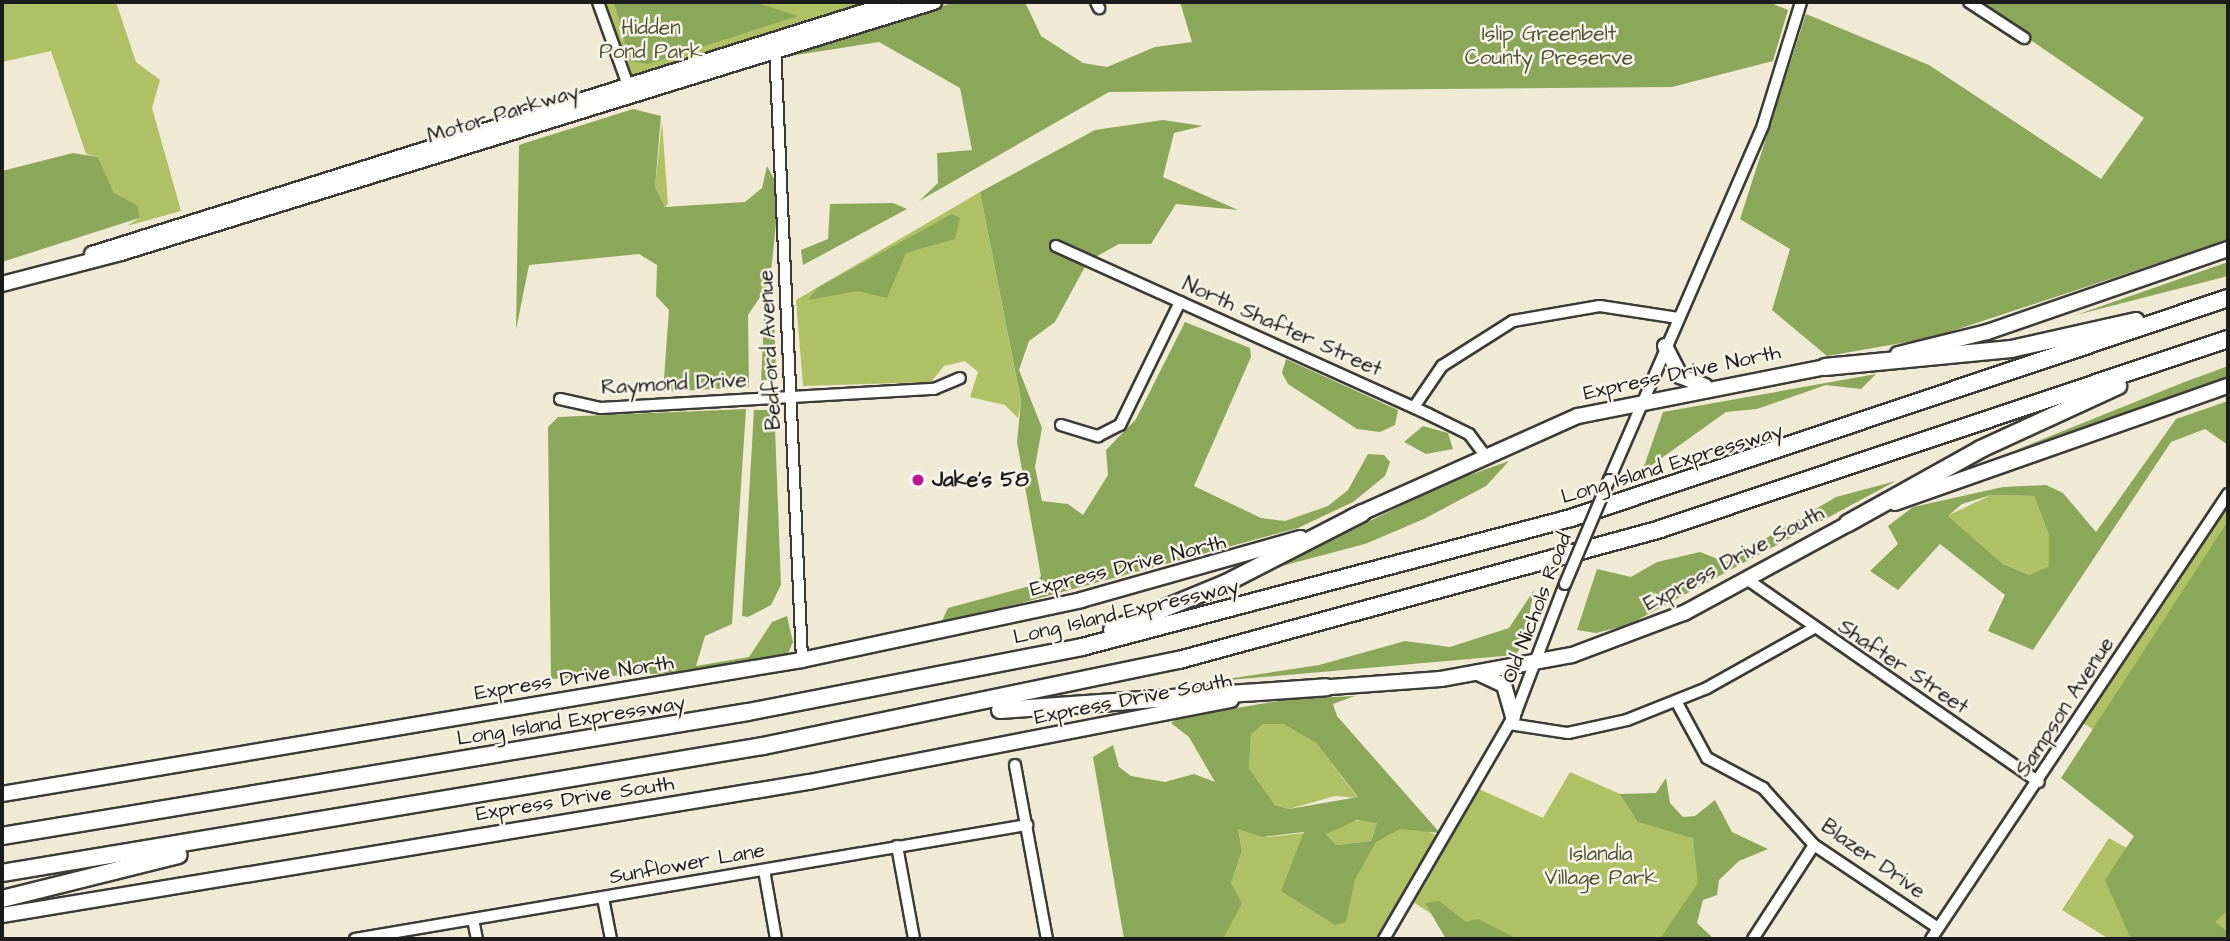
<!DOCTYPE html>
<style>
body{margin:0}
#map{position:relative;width:2230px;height:941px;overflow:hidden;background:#f0ead4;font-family:"Architects Daughter",sans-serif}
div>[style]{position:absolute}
.green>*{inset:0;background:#afc164}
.forest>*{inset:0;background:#8ba75a}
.roads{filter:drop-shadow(2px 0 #3c3b38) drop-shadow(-2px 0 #3c3b38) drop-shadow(0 2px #3c3b38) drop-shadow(0 -2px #3c3b38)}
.minor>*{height:10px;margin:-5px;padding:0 5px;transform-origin:5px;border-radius:5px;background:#fff}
.major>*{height:14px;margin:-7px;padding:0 7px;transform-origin:7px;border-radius:7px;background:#fff}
.highway>*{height:16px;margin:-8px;padding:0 8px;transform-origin:8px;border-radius:8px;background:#fff}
.bridges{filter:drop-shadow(2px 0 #3c3b38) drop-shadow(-2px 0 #3c3b38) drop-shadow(0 2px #3c3b38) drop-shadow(0 -2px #3c3b38)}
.minor-bridge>*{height:10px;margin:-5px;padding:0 5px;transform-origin:5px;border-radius:5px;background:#fff}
.dots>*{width:19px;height:19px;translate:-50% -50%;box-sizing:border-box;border:4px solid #f7f3e8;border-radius:50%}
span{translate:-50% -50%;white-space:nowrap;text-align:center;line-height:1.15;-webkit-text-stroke:5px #f7f3e8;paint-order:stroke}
.park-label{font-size:21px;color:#4f5635}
.street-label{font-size:21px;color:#1c1c1c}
.poi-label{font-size:21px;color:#1c1c1c;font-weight:700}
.left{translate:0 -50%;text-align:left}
.frame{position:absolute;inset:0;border:4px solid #1c1c1c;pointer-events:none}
</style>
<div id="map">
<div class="green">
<i style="clip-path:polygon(2px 2px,116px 2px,136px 62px,160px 80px,152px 108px,181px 211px,127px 226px,139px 218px,114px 193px,98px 157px,86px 154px,51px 51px,2px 62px)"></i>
<i style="clip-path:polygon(598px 2px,895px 2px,628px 84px)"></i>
<i style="clip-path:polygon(662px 122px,668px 204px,665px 207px,655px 187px)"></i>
<i style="clip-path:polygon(980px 192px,1021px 402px,1018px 418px,1005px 405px,970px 397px,978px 372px,965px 361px,944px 366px,931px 382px,803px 386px,796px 300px)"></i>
<i style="clip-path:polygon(2228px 491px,2228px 939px,2109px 939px,2062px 910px,2109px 838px,2162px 868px,2201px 800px,2077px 719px)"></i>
<i style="clip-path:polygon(1991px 495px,2034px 496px,2049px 535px,2049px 566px,2031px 575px,2003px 564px,1947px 516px)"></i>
<i style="clip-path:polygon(1263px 724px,1283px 724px,1316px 743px,1358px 798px,1335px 796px,1289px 809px,1275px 805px,1249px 768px,1251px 735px)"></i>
<i style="clip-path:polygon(1570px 772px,1732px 843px,1672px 939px,1470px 939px,1407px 898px,1383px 939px,1223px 939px,1241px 903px,1231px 883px,1242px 851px,1238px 828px,1268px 837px,1305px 833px,1289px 876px,1333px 906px,1393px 815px,1440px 837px,1470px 785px,1543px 818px)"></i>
<i style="clip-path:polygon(1368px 819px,1377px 823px,1371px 841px,1336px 845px,1326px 834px,1338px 824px)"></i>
</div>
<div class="forest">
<i style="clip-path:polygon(614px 2px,754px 2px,798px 16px,648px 64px,630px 61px)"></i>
<i style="clip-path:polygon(955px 2px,1025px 2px,1041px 36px,1083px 63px,1107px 67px,1155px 47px,1192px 42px,1180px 2px,1769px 2px,1788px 10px,1773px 61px,1672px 87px,1109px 92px,919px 201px,938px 183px,937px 153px,972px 150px,960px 88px,879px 42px,790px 56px)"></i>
<i style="clip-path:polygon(1975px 2px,2228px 2px,2228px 240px,1931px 338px,1827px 356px,1772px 310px,1790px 249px,1740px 219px,1806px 14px,1929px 65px,2101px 179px,2144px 118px)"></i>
<i style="clip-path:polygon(633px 109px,661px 116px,655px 187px,665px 207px,745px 202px,762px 188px,767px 166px,774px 179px,779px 194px,770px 282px,748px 315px,749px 387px,663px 392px,669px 310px,656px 296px,657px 265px,639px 254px,529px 265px,516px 330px,519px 145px)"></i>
<i style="clip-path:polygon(1163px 120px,1203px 126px,1174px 133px,1163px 177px,1238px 210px,1176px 204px,1151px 244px,1119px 244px,1088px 261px,1055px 322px,1029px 341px,1019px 370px,1042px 428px,1035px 467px,1042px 501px,1068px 504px,1083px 515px,1108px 475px,1106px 450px,1136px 419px,1185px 322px,1250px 348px,1251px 357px,1194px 486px,1261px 518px,1285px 521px,1328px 506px,1348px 490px,1368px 454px,1384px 455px,1390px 462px,1385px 476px,1353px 502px,1298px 528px,940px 625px,948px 608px,1034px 585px,1041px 576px,1017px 442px,1021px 401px,980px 192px,1095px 130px)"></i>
<i style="clip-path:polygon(73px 153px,98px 157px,114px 193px,138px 206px,139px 218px,2px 262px,2px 171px)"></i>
<i style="clip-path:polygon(893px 203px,907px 209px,803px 265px,801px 250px,828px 239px,830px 204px)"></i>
<i style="clip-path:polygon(952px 214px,960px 218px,955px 239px,906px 253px,887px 298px,858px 291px,808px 300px,817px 288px)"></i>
<i style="clip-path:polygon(2228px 262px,2228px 276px,2076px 315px)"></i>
<i style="clip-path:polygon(774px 318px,776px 372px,761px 384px,764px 319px)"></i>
<i style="clip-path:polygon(1286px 359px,1398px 410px,1395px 425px,1380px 432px,1357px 429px,1288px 384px,1282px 373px)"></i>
<i style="clip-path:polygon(2228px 366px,2228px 377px,2011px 452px,2182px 383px)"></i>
<i style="clip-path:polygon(1876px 374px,1861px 389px,1826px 385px,1757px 409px,1726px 412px,1642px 472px,1663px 412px)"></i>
<i style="clip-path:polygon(evenodd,2228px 401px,2228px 445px,2205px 429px,2171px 442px,2033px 650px,1988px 631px,2005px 595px,1940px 544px,1898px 590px,1870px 571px,1898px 544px,1888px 526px,1913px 507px,2003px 487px,2046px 485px,2063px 493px,2096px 532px,2176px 419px,2228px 401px,1991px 495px,2034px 496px,2049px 535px,2049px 566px,2030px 575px,2003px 564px,1948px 516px,1962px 504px,1991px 495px)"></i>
<i style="clip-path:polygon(746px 409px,732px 624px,705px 636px,696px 666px,749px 657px,772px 622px,787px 616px,793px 642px,786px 658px,689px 672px,551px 679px,548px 427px,558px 417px)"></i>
<i style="clip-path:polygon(754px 410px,768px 410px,775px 428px,781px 585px,771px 605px,748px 617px,742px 616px)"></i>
<i style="clip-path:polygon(1423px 426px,1448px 433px,1453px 449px,1426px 454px,1404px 442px)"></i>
<i style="clip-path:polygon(1509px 461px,1486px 486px,1424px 519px,1365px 544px,1274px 568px,1447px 483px)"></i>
<i style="clip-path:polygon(1896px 481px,1628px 625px,1596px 633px,1577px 630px,1597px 569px,1631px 577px,1657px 562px,1700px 552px,1726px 562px,1836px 497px)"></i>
<i style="clip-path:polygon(2228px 521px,2228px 910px,2215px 922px,2228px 932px,2224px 939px,2131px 939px,2105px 880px,2134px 836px,2061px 778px)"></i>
<i style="clip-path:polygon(1534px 590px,1523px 645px,1515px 655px,1207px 682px,1319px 665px,1405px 641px,1450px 647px,1509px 628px)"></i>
<i style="clip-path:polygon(evenodd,1355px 696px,1333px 704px,1337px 716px,1440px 833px,1400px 829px,1376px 842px,1355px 879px,1346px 922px,1335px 925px,1281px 891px,1304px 832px,1262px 837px,1238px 829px,1242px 851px,1231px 883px,1242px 903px,1223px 939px,1124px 939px,1093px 757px,1113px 745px,1119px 767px,1131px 776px,1165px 782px,1194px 774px,1215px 782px,1189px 737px,1171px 723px,1178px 718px,1290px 699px,1355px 696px,1263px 724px,1283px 724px,1316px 743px,1358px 797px,1289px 809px,1275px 805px,1249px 768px,1251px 735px,1263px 724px,1355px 696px,1357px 820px,1377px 823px,1371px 841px,1336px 845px,1326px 834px,1357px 820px)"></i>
<i style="clip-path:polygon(1666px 778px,1670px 803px,1683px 817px,1695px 816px,1715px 800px,1732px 832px,1768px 849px,1739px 861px,1719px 880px,1717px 895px,1703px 900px,1697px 923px,1714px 939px,1660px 939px,1698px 883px,1693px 838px,1638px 822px,1620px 794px,1656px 793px)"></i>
<i style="clip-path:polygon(1439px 901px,1466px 922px,1478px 919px,1518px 939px,1446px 939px,1425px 903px)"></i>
</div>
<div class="roads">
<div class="minor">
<i style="left:598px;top:2px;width:95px;rotate:70.2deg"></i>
<i style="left:1096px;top:2px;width:7px;rotate:63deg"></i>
<i style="left:1969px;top:2px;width:66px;rotate:33.2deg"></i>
<i style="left:775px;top:46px;width:615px;rotate:87.48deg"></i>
<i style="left:1056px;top:246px;width:408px;rotate:24.3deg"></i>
<i style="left:1428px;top:414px;width:46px;rotate:26deg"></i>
<i style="left:1469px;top:434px;width:25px;rotate:53deg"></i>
<i style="left:560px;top:399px;width:42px;rotate:12.4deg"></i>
<i style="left:601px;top:408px;width:334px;rotate:-3.3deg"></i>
<i style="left:934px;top:389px;width:28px;rotate:-23deg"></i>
<i style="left:1414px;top:407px;width:50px;rotate:-55.7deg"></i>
<i style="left:1442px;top:366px;width:84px;rotate:-32.4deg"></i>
<i style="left:1513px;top:321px;width:88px;rotate:-9.8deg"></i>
<i style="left:1600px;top:306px;width:79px;rotate:8.7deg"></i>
<i style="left:1061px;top:425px;width:39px;rotate:17deg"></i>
<i style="left:1098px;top:436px;width:25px;rotate:-27deg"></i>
<i style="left:1120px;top:425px;width:137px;rotate:-64deg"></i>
<i style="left:1609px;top:480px;width:387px;rotate:-66.5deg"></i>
<i style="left:1763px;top:125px;width:129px;rotate:-72.8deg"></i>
<i style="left:1748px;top:580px;width:354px;rotate:34.8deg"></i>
<i style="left:1676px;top:701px;width:65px;rotate:61.5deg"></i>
<i style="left:1707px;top:758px;width:64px;rotate:28.2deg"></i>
<i style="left:1763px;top:788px;width:76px;rotate:48.2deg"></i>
<i style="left:1814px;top:845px;width:149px;rotate:33.8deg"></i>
<i style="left:1509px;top:724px;width:60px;rotate:8.7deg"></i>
<i style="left:1568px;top:733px;width:60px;rotate:-12.4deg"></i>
<i style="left:1627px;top:720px;width:86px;rotate:-21.8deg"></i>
<i style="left:1707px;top:688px;width:120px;rotate:-29.3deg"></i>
<i style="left:1015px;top:765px;width:177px;rotate:79.6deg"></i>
<i style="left:897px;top:846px;width:95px;rotate:79.6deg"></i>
<i style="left:764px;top:870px;width:70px;rotate:80.1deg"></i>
<i style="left:603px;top:898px;width:42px;rotate:79deg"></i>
<i style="left:473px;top:919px;width:20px;rotate:79deg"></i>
<i style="left:355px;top:939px;width:682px;rotate:-9.63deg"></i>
<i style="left:1384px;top:939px;width:263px;rotate:-59.8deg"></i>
<i style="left:1516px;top:712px;width:137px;rotate:-69.1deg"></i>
<i style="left:1753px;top:939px;width:112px;rotate:-57deg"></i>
<i style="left:1931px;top:939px;width:535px;rotate:-56.28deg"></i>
</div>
<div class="major">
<i style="left:92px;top:254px;width:842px;rotate:-17.42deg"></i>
<i style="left:2px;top:284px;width:123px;rotate:-14.6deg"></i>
<i style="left:121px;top:253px;width:851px;rotate:-17.16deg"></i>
<i style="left:1665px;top:346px;width:34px;rotate:63deg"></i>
<i style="left:1680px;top:376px;width:27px;rotate:22deg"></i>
<i style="left:1898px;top:354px;width:92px;rotate:-13.9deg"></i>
<i style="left:1987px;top:332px;width:255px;rotate:-19deg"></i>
<i style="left:1895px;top:503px;width:353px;rotate:-19.4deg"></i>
<i style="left:1352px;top:517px;width:248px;rotate:-24.1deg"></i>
<i style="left:1578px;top:416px;width:263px;rotate:-11.2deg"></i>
<i style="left:1480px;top:674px;width:26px;rotate:25deg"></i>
<i style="left:1504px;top:685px;width:33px;rotate:74deg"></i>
<i style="left:1317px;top:688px;width:124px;rotate:-4.2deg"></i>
<i style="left:1441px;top:679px;width:133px;rotate:-10.4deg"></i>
<i style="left:1572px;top:655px;width:120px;rotate:-20.6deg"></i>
<i style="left:1684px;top:613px;width:197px;rotate:-28.5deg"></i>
<i style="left:2px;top:794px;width:811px;rotate:-9.51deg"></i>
<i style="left:802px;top:660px;width:285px;rotate:-12.1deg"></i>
<i style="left:1081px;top:600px;width:228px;rotate:-15.8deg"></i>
<i style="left:2px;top:915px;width:818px;rotate:-9.36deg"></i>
<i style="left:809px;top:782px;width:430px;rotate:-11deg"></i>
</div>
<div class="highway">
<i style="left:1825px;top:367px;width:187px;rotate:-5.5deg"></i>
<i style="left:2011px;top:349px;width:128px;rotate:-12.6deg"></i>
<i style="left:1848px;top:523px;width:152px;rotate:-29.1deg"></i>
<i style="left:1981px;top:449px;width:151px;rotate:-24.7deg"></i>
<i style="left:1112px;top:630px;width:123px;rotate:-22.4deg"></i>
<i style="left:1226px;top:583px;width:153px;rotate:-27.2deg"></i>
<i style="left:1000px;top:710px;width:327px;rotate:-4deg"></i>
<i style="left:2px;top:836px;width:756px;rotate:-9.44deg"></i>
<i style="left:748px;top:712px;width:340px;rotate:-11deg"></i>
<i style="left:1082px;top:647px;width:506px;rotate:-14.78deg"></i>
<i style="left:1571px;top:518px;width:693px;rotate:-18.51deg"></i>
<i style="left:2px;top:873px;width:772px;rotate:-9.47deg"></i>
<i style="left:763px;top:746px;width:425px;rotate:-11.7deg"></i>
<i style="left:1179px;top:660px;width:499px;rotate:-15.2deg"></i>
<i style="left:1660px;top:529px;width:599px;rotate:-18.5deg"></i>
<i style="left:2px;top:899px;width:182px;rotate:-14deg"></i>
</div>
</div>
<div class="bridges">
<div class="minor-bridge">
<i style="left:1565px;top:584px;width:113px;rotate:-67.1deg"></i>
</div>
</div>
<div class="dots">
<i style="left:918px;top:480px;background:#b5179e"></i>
</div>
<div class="park-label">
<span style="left:651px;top:40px">Hidden<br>Pond Park</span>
<span style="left:1549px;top:46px">Islip Greenbelt<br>County Preserve</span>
<span style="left:1601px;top:866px">Islandia<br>Village Park</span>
</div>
<div class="street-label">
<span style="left:503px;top:114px;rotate:-17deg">Motor Parkway</span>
<span style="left:1282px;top:327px;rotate:24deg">North Shafter Street</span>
<span style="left:770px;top:350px;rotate:-93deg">Bedford Avenue</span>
<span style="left:1682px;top:373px;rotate:-12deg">Express Drive North</span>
<span style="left:674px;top:384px;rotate:-3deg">Raymond Drive</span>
<span style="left:1672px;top:464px;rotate:-17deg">Long Island Expressway</span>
<span style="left:1734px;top:559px;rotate:-28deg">Express Drive South</span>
<span style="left:1128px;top:566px;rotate:-14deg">Express Drive North</span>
<span style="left:1537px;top:608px;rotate:-69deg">Old Nichols Road</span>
<span style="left:1126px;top:612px;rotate:-13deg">Long Island Expressway</span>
<span style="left:1903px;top:667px;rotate:34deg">Shafter Street</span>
<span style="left:574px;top:678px;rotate:-9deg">Express Drive North</span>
<span style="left:1133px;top:699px;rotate:-11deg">Express Drive South</span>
<span style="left:2065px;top:707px;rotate:-57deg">Sampson Avenue</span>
<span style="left:571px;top:721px;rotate:-9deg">Long Island Expressway</span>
<span style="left:575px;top:799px;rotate:-9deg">Express Drive South</span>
<span style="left:1873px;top:859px;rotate:35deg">Blazer Drive</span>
<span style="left:687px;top:864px;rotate:-10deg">Sunflower Lane</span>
</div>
<div class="poi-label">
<span class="left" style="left:932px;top:480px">Jake's 58</span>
</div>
<div class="frame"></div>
</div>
